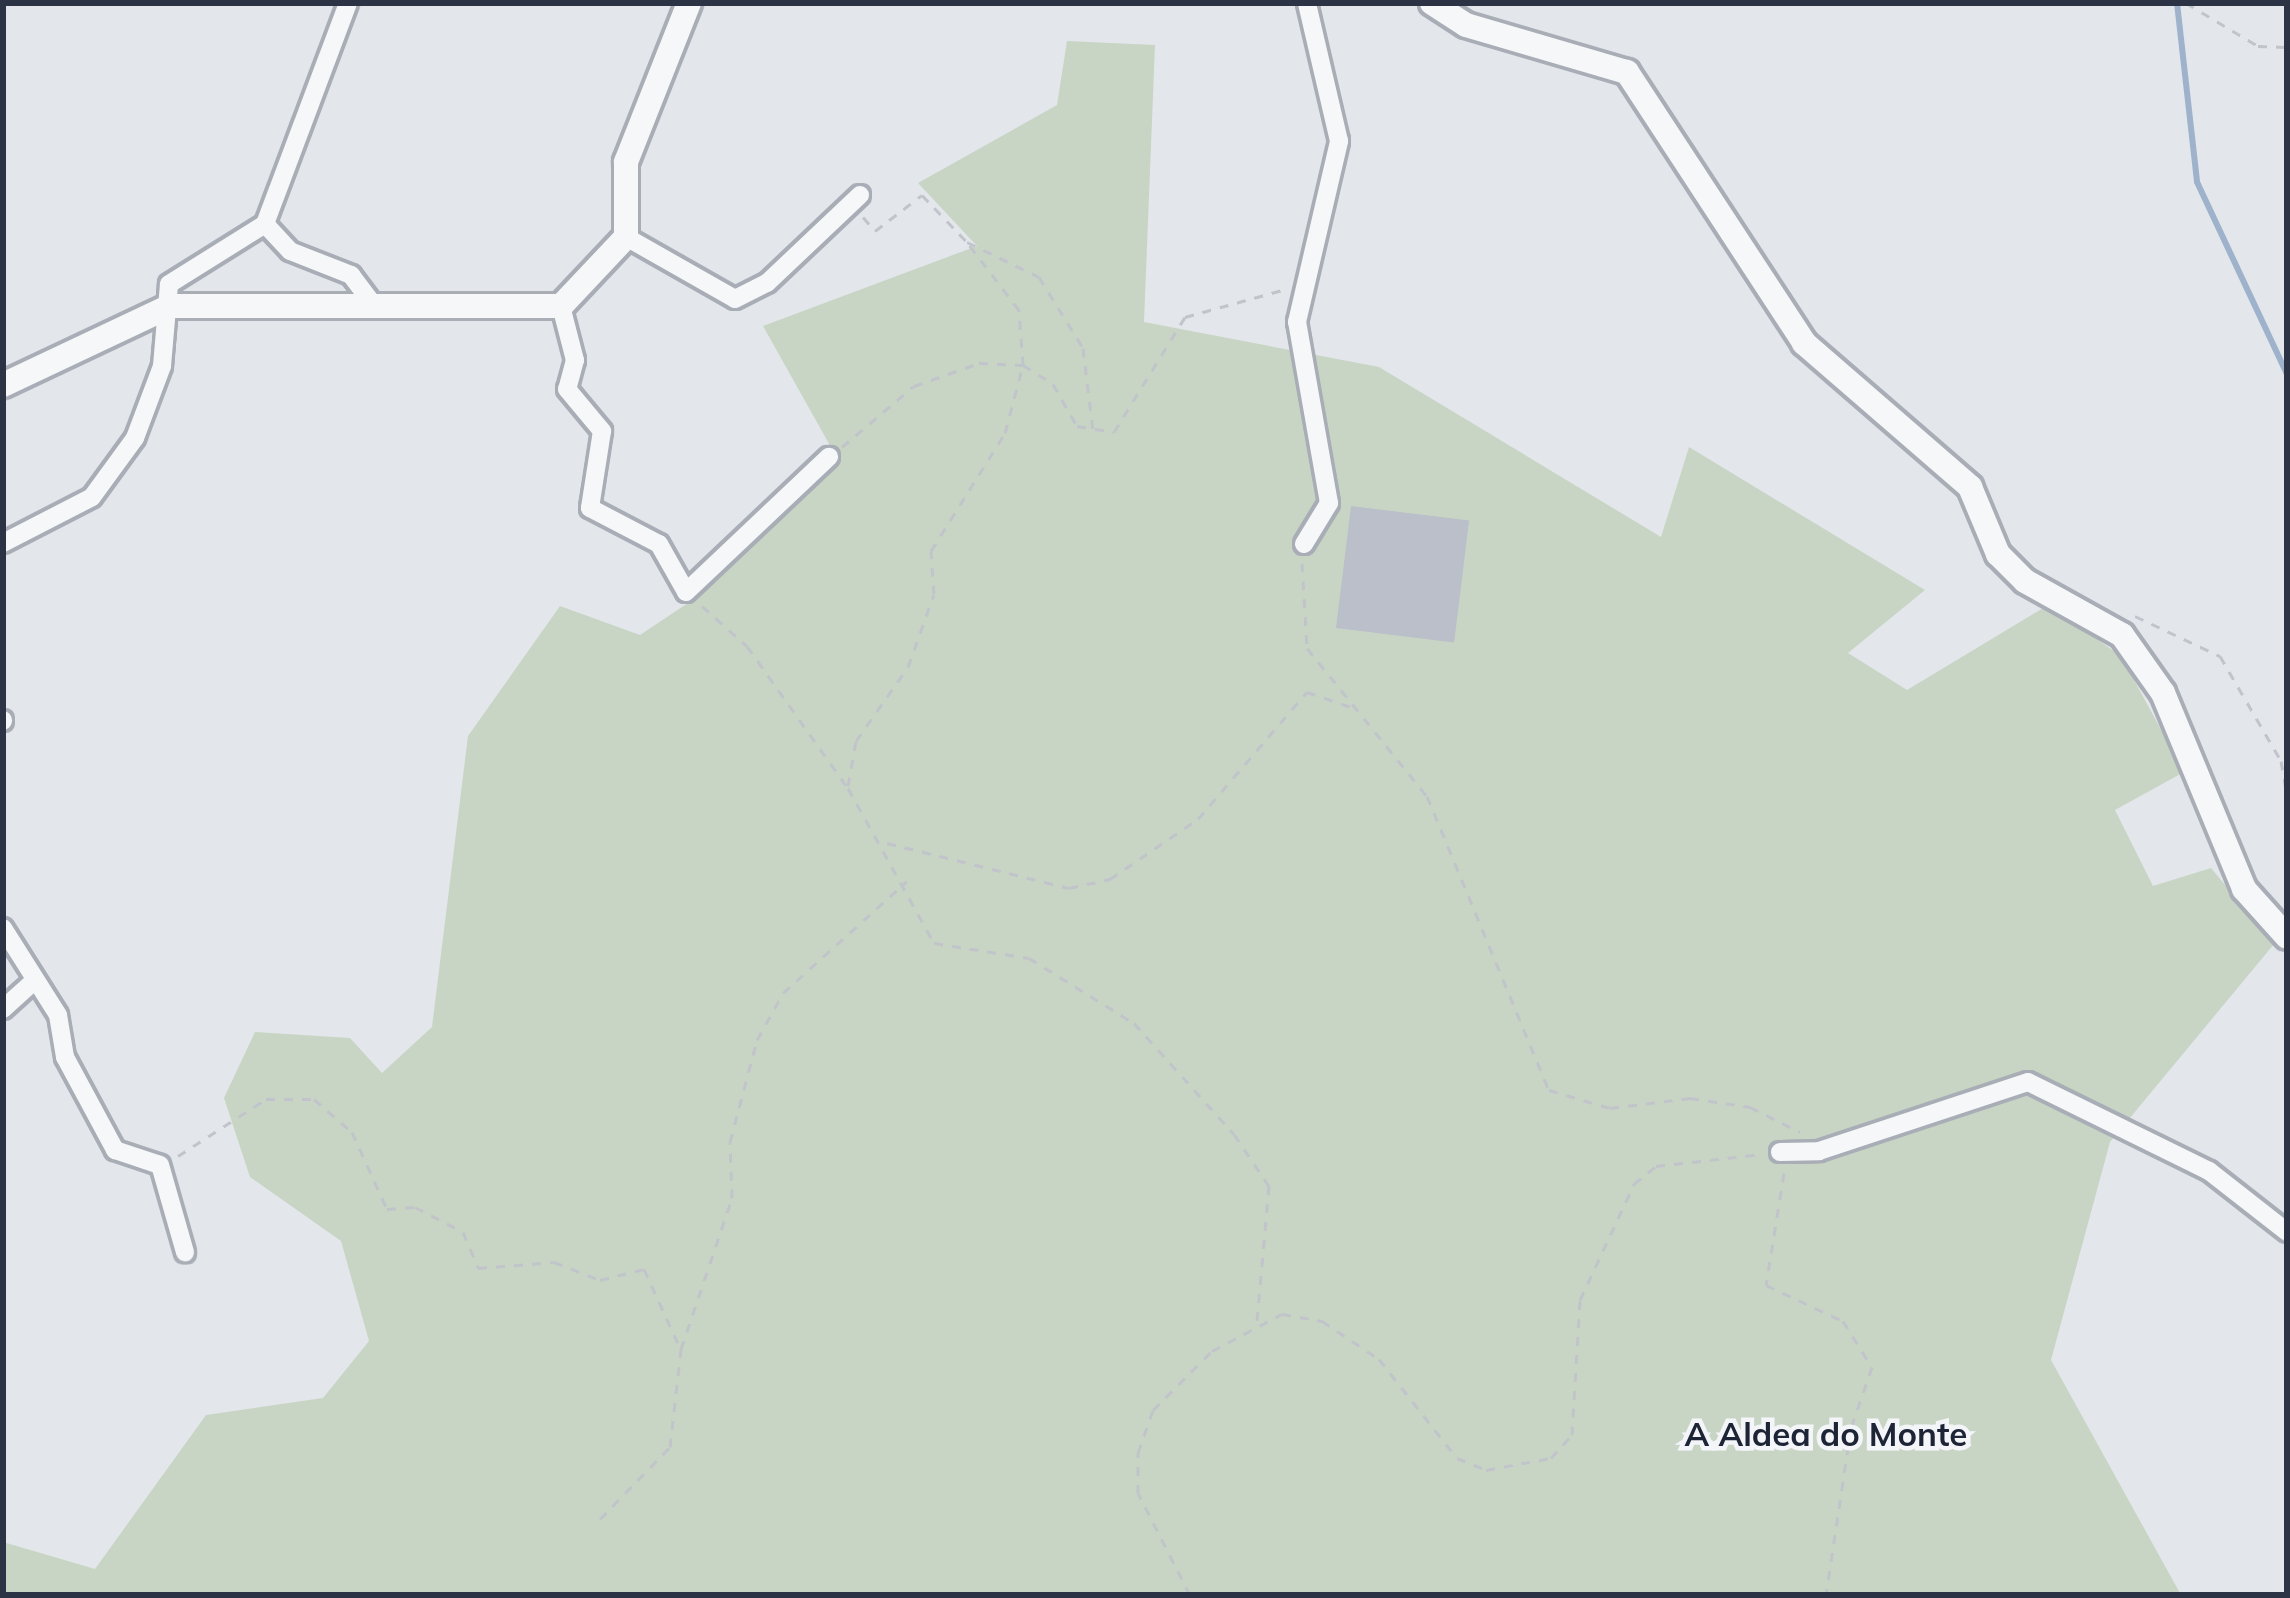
<!DOCTYPE html>
<style>
body{margin:0}
#map{position:relative;width:2290px;height:1598px;overflow:hidden;background:#e3e6eb;font-family:Mulish,sans-serif}
div>[style]{position:absolute}
.green>*{inset:0;background:#c8d5c4}
.stream>*{height:6px;margin:-3px;padding:0 3px;transform-origin:3px;border-radius:3px;background:#9fb2cb}
.building>*{inset:0;background:#babfc9;transform-origin:0 0}
.path>*{height:3px;margin-top:-1.5px;transform-origin:0;background:repeating-linear-gradient(90deg,#c1c4ca 0 9px,transparent 0 18px)}
.roads{filter:drop-shadow(3px 0 #a8adb6) drop-shadow(-3px 0 #a8adb6) drop-shadow(0 3px #a8adb6) drop-shadow(0 -3px #a8adb6)}
.minor>*{height:18px;margin:-9px;padding:0 9px;transform-origin:9px;border-radius:9px;background:#f6f7f9}
.tertiary>*{height:24px;margin:-12px;padding:0 12px;transform-origin:12px;border-radius:12px;background:#f6f7f9}
span{translate:-50% -50%;white-space:nowrap;text-align:center;line-height:1.15;-webkit-text-stroke:9px #f3f5f9;paint-order:stroke}
.neighbourhood-label{font-size:33px;color:#1d2435;font-weight:700}
.frame{position:absolute;inset:0;border:6px solid #2b3344;pointer-events:none}
</style>
<div id="map">
<div class="green">
<i style="clip-path:polygon(1067px 41px,1155px 45px,1144px 322px,1379px 367px,1661px 537px,1689px 447px,1925px 590px,1848px 653px,1907px 690px,2048px 605px,2121px 656px,2184px 772px,2115px 810px,2153px 886px,2211px 868px,2274px 944px,2110px 1142px,2051px 1360px,2181px 1595px,3px 1595px,3px 1542px,95px 1569px,206px 1415px,323px 1398px,369px 1341px,341px 1241px,250px 1177px,224px 1098px,255px 1032px,350px 1038px,382px 1073px,432px 1027px,468px 736px,560px 606px,640px 635px,700px 595px,837px 458px,763px 326px,977px 246px,918px 183px,1057px 105px)"></i>
</div>
<div class="stream">
<i style="left:2177px;top:3px;width:180px;rotate:83.6deg"></i>
<i style="left:2197px;top:182px;width:212px;rotate:64.9deg"></i>
</div>
<div class="building">
<i style="left:1351px;top:506px;width:119px;height:123px;rotate:7deg"></i>
</div>
<div class="path">
<i style="left:2186px;top:3px;width:84px;rotate:30.8deg"></i>
<i style="left:2258px;top:46px;width:29px;rotate:2deg"></i>
<i style="left:863px;top:217px;width:18px;rotate:49deg"></i>
<i style="left:875px;top:231px;width:59px;rotate:-37.5deg"></i>
<i style="left:922px;top:195px;width:65px;rotate:46.2deg"></i>
<i style="left:967px;top:242px;width:80px;rotate:25.9deg"></i>
<i style="left:1039px;top:277px;width:84px;rotate:58.2deg"></i>
<i style="left:1083px;top:348px;width:84px;rotate:83.1deg"></i>
<i style="left:842px;top:447px;width:94px;rotate:-40.3deg"></i>
<i style="left:914px;top:386px;width:69px;rotate:-19.5deg"></i>
<i style="left:979px;top:363px;width:44px;rotate:2.6deg"></i>
<i style="left:1023px;top:365px;width:36px;rotate:32deg"></i>
<i style="left:1053px;top:384px;width:48px;rotate:60.3deg"></i>
<i style="left:1077px;top:426px;width:37px;rotate:9deg"></i>
<i style="left:1114px;top:432px;width:135px;rotate:-58.3deg"></i>
<i style="left:1185px;top:317px;width:105px;rotate:-15.5deg"></i>
<i style="left:1302px;top:563px;width:85px;rotate:86.6deg"></i>
<i style="left:1307px;top:648px;width:191px;rotate:51deg"></i>
<i style="left:1427px;top:796px;width:318px;rotate:67.5deg"></i>
<i style="left:1549px;top:1090px;width:64px;rotate:16.4deg"></i>
<i style="left:1610px;top:1108px;width:81px;rotate:-7.1deg"></i>
<i style="left:1690px;top:1098px;width:61px;rotate:8.5deg"></i>
<i style="left:1750px;top:1107px;width:56px;rotate:26.6deg"></i>
<i style="left:702px;top:606px;width:60px;rotate:41.6deg"></i>
<i style="left:747px;top:646px;width:174px;rotate:54.6deg"></i>
<i style="left:848px;top:788px;width:177px;rotate:61deg"></i>
<i style="left:934px;top:943px;width:96px;rotate:9deg"></i>
<i style="left:1029px;top:958px;width:123px;rotate:31.8deg"></i>
<i style="left:1134px;top:1023px;width:149px;rotate:48deg"></i>
<i style="left:1234px;top:1134px;width:63px;rotate:56.1deg"></i>
<i style="left:1269px;top:1186px;width:136px;rotate:95.1deg"></i>
<i style="left:2135px;top:616px;width:94px;rotate:25.2deg"></i>
<i style="left:2220px;top:656px;width:121px;rotate:59.8deg"></i>
<i style="left:2281px;top:761px;width:35px;rotate:80deg"></i>
<i style="left:848px;top:786px;width:46px;rotate:-79.9deg"></i>
<i style="left:856px;top:741px;width:90px;rotate:-54.9deg"></i>
<i style="left:908px;top:667px;width:77px;rotate:-70.4deg"></i>
<i style="left:934px;top:594px;width:43px;rotate:-94deg"></i>
<i style="left:931px;top:551px;width:139px;rotate:-57.9deg"></i>
<i style="left:1005px;top:433px;width:70px;rotate:-75.2deg"></i>
<i style="left:1023px;top:365px;width:55px;rotate:-94.2deg"></i>
<i style="left:1019px;top:310px;width:86px;rotate:-127.4deg"></i>
<i style="left:887px;top:843px;width:187px;rotate:13.9deg"></i>
<i style="left:1069px;top:888px;width:42px;rotate:-12.4deg"></i>
<i style="left:1110px;top:879px;width:107px;rotate:-34.3deg"></i>
<i style="left:1198px;top:819px;width:167px;rotate:-49.4deg"></i>
<i style="left:1307px;top:692px;width:53px;rotate:18.8deg"></i>
<i style="left:178px;top:1156px;width:105px;rotate:-32.9deg"></i>
<i style="left:266px;top:1099px;width:48px"></i>
<i style="left:314px;top:1099px;width:50px;rotate:41deg"></i>
<i style="left:352px;top:1132px;width:85px;rotate:65.6deg"></i>
<i style="left:387px;top:1209px;width:28px;rotate:-4deg"></i>
<i style="left:415px;top:1207px;width:54px;rotate:27.5deg"></i>
<i style="left:463px;top:1232px;width:39px;rotate:67deg"></i>
<i style="left:478px;top:1268px;width:76px;rotate:-4.5deg"></i>
<i style="left:554px;top:1262px;width:49px;rotate:21.4deg"></i>
<i style="left:600px;top:1280px;width:45px;rotate:-14deg"></i>
<i style="left:644px;top:1269px;width:87px;rotate:65.5deg"></i>
<i style="left:1784px;top:1173px;width:113px;rotate:99.1deg"></i>
<i style="left:1766px;top:1285px;width:85px;rotate:25.1deg"></i>
<i style="left:1843px;top:1321px;width:54px;rotate:57.8deg"></i>
<i style="left:1872px;top:1367px;width:65px;rotate:109deg"></i>
<i style="left:1851px;top:1428px;width:169px;rotate:98.5deg"></i>
<i style="left:600px;top:1519px;width:100px;rotate:-45.8deg"></i>
<i style="left:670px;top:1447px;width:99px;rotate:-83.6deg"></i>
<i style="left:681px;top:1349px;width:159px;rotate:-71.3deg"></i>
<i style="left:732px;top:1198px;width:56px;rotate:-92deg"></i>
<i style="left:730px;top:1142px;width:106px;rotate:-75.2deg"></i>
<i style="left:757px;top:1040px;width:54px;rotate:-61deg"></i>
<i style="left:783px;top:993px;width:167px;rotate:-42.1deg"></i>
<i style="left:1190px;top:1595px;width:114px;rotate:-117deg"></i>
<i style="left:1138px;top:1493px;width:40px;rotate:-90deg"></i>
<i style="left:1138px;top:1453px;width:46px;rotate:-70.8deg"></i>
<i style="left:1153px;top:1410px;width:83px;rotate:-45deg"></i>
<i style="left:1212px;top:1351px;width:79px;rotate:-27.9deg"></i>
<i style="left:1282px;top:1314px;width:41px;rotate:9.9deg"></i>
<i style="left:1322px;top:1321px;width:69px;rotate:33.7deg"></i>
<i style="left:1379px;top:1359px;width:126px;rotate:51.8deg"></i>
<i style="left:1457px;top:1458px;width:31px;rotate:22deg"></i>
<i style="left:1486px;top:1470px;width:66px;rotate:-10.5deg"></i>
<i style="left:1551px;top:1458px;width:31px;rotate:-48deg"></i>
<i style="left:1572px;top:1435px;width:135px;rotate:-86.6deg"></i>
<i style="left:1580px;top:1300px;width:128px;rotate:-65deg"></i>
<i style="left:1634px;top:1184px;width:28px;rotate:-39deg"></i>
<i style="left:1656px;top:1166px;width:107px;rotate:-6.5deg"></i>
</div>
<div class="roads">
<div class="minor">
<i style="left:265px;top:224px;width:37px;rotate:47deg"></i>
<i style="left:290px;top:251px;width:66px;rotate:21.5deg"></i>
<i style="left:351px;top:275px;width:38px;rotate:53deg"></i>
<i style="left:626px;top:237px;width:125px;rotate:29.6deg"></i>
<i style="left:735px;top:299px;width:36px;rotate:-27deg"></i>
<i style="left:767px;top:283px;width:128px;rotate:-43.4deg"></i>
<i style="left:561px;top:306px;width:56px;rotate:75.5deg"></i>
<i style="left:575px;top:360px;width:30px;rotate:105deg"></i>
<i style="left:567px;top:389px;width:55px;rotate:50.2deg"></i>
<i style="left:602px;top:431px;width:78px;rotate:98.9deg"></i>
<i style="left:590px;top:508px;width:78px;rotate:27.6deg"></i>
<i style="left:659px;top:544px;width:55px;rotate:60.6deg"></i>
<i style="left:686px;top:592px;width:197px;rotate:-43.4deg"></i>
<i style="left:3px;top:543px;width:100px;rotate:-27.3deg"></i>
<i style="left:92px;top:497px;width:73px;rotate:-53.9deg"></i>
<i style="left:135px;top:438px;width:77px;rotate:-69.4deg"></i>
<i style="left:162px;top:366px;width:82px;rotate:-85.1deg"></i>
<i style="left:169px;top:284px;width:113px;rotate:-32deg"></i>
<i style="left:265px;top:224px;width:236px;rotate:-69.4deg"></i>
<i style="left:1304px;top:544px;width:48px;rotate:-58.6deg"></i>
<i style="left:1329px;top:503px;width:184px;rotate:-100deg"></i>
<i style="left:1297px;top:322px;width:186px;rotate:-76.9deg"></i>
<i style="left:1339px;top:141px;width:142px;rotate:-103.1deg"></i>
<i style="left:3px;top:720px;width:1px;rotate:90deg"></i>
<i style="left:3px;top:928px;width:103px;rotate:57.7deg"></i>
<i style="left:58px;top:1015px;width:43px;rotate:80.5deg"></i>
<i style="left:65px;top:1057px;width:106px;rotate:61.7deg"></i>
<i style="left:115px;top:1150px;width:47px;rotate:18.4deg"></i>
<i style="left:160px;top:1165px;width:91px;rotate:74deg"></i>
<i style="left:3px;top:1009px;width:42px;rotate:-42.1deg"></i>
<i style="left:1780px;top:1152px;width:39px;rotate:-1deg"></i>
<i style="left:1819px;top:1151px;width:220px;rotate:-18.3deg"></i>
<i style="left:2028px;top:1082px;width:202px;rotate:26.2deg"></i>
<i style="left:2209px;top:1171px;width:99px;rotate:38deg"></i>
</div>
<div class="tertiary">
<i style="left:1432px;top:3px;width:40px;rotate:32.9deg"></i>
<i style="left:1466px;top:25px;width:168px;rotate:16.3deg"></i>
<i style="left:1627px;top:72px;width:324px;rotate:56.8deg"></i>
<i style="left:1804px;top:343px;width:220px;rotate:40.9deg"></i>
<i style="left:1970px;top:487px;width:73px;rotate:67.3deg"></i>
<i style="left:1998px;top:554px;width:38px;rotate:45deg"></i>
<i style="left:2025px;top:581px;width:111px;rotate:29.1deg"></i>
<i style="left:2122px;top:635px;width:71px;rotate:54.7deg"></i>
<i style="left:2163px;top:693px;width:212px;rotate:67.5deg"></i>
<i style="left:2244px;top:889px;width:64px;rotate:48.1deg"></i>
<i style="left:3px;top:385px;width:185px;rotate:-25.3deg"></i>
<i style="left:170px;top:306px;width:391px"></i>
<i style="left:561px;top:306px;width:95px;rotate:-46.7deg"></i>
<i style="left:626px;top:237px;width:75px;rotate:-90deg"></i>
<i style="left:626px;top:162px;width:171px;rotate:-68.4deg"></i>
</div>
</div>
<div class="neighbourhood-label">
<span style="left:1826px;top:1434px">A Aldea do Monte</span>
</div>
<div class="frame"></div>
</div>
